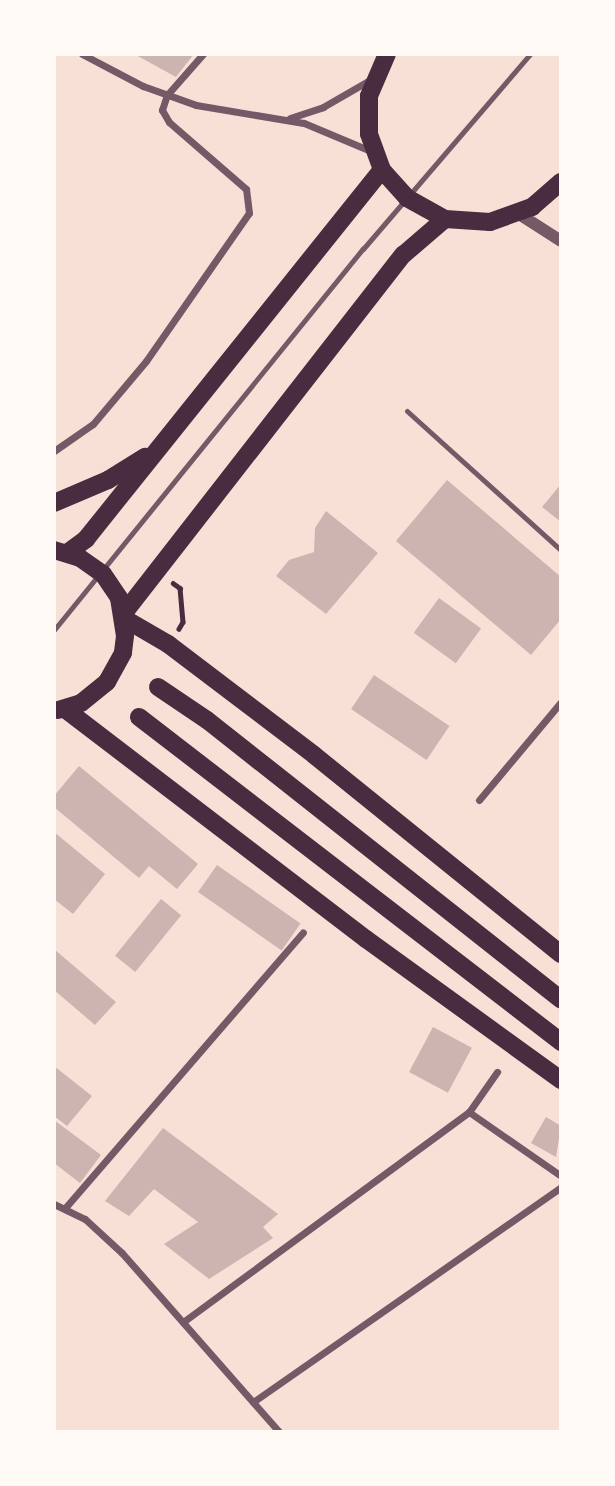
<!DOCTYPE html>
<style>
body{margin:0}
#map{position:relative;width:615px;height:1486px;overflow:hidden;background:#f7e1d7;font-family:"DejaVu Sans",sans-serif}
div>[style]{position:absolute}
.building>*{inset:0;background:#ccb4b1;transform-origin:0 0}
.path>*{height:4.5px;margin:-2.25px;padding:0 2.25px;transform-origin:2.25px;border-radius:2.25px;background:#4a2c40}
.service>*{height:5px;margin:-2.5px;padding:0 2.5px;transform-origin:2.5px;border-radius:2.5px;background:#755966}
.minor>*{height:7px;margin:-3.5px;padding:0 3.5px;transform-origin:3.5px;border-radius:3.5px;background:#755966}
.tertiary>*{height:12px;margin:-6px;padding:0 6px;transform-origin:6px;border-radius:6px;background:#755966}
.primary>*{height:18px;margin:-9px;padding:0 9px;transform-origin:9px;border-radius:9px;background:#4a2c40}
span{translate:-50% -50%;white-space:nowrap;text-align:center;line-height:1.15;-webkit-text-stroke:6px #fffaf5;paint-order:stroke}
.frame{position:absolute;inset:0;border:56px solid #fffaf5;pointer-events:none}
</style>
<div id="map">
<div class="building">
<i style="clip-path:polygon(134px 54px,194px 54px,176px 77px)"></i>
<i style="clip-path:polygon(447px 480px,561px 577px,561px 619px,531px 655px,396px 541px)"></i>
<i style="clip-path:polygon(561px 484px,561px 522px,542px 507px)"></i>
<i style="clip-path:polygon(326px 511px,378px 553px,326px 614px,276px 576px,289px 560px,314px 552px,315px 528px)"></i>
<i style="left:439px;top:598px;width:52px;height:43px;rotate:36deg"></i>
<i style="left:374px;top:675px;width:91px;height:41px;rotate:34deg"></i>
<i style="clip-path:polygon(79px 766px,198px 864px,177px 889px,149px 866px,139px 878px,54px 807px,54px 796px)"></i>
<i style="clip-path:polygon(54px 832px,105px 874px,73px 914px,54px 899px)"></i>
<i style="left:217px;top:865px;width:102px;height:33px;rotate:35deg"></i>
<i style="left:161px;top:899px;width:26px;height:73px;rotate:39deg"></i>
<i style="clip-path:polygon(54px 949px,116px 1002px,95px 1025px,54px 990px)"></i>
<i style="left:433px;top:1027px;width:44px;height:51px;rotate:28deg"></i>
<i style="clip-path:polygon(54px 1066px,92px 1096px,67px 1126px,54px 1116px)"></i>
<i style="clip-path:polygon(546px 1117px,561px 1126px,556px 1157px,531px 1143px)"></i>
<i style="clip-path:polygon(54px 1120px,101px 1155px,80px 1183px,54px 1163px)"></i>
<i style="clip-path:polygon(163px 1128px,278px 1214px,263px 1227px,273px 1238px,209px 1279px,164px 1244px,198px 1222px,154px 1189px,129px 1216px,105px 1201px)"></i>
</div>
<div class="path">
<i style="left:173px;top:583px;width:9px;rotate:36deg"></i>
<i style="left:180px;top:588px;width:34px;rotate:85deg"></i>
<i style="left:183px;top:622px;width:8px;rotate:120deg"></i>
</div>
<div class="service">
<i style="left:407px;top:411px;width:207px;rotate:42.1deg"></i>
<i style="left:54px;top:630px;width:491px;rotate:-51deg"></i>
<i style="left:363px;top:249px;width:257px;rotate:-49.4deg"></i>
</div>
<div class="minor">
<i style="left:82px;top:54px;width:69px;rotate:27.7deg"></i>
<i style="left:143px;top:86px;width:56px;rotate:19.7deg"></i>
<i style="left:196px;top:105px;width:109px;rotate:9.5deg"></i>
<i style="left:304px;top:123px;width:73px;rotate:22.7deg"></i>
<i style="left:290px;top:118px;width:35px;rotate:-18deg"></i>
<i style="left:323px;top:107px;width:54px;rotate:-29.9deg"></i>
<i style="left:54px;top:451px;width:47px;rotate:-34.7deg"></i>
<i style="left:93px;top:424px;width:82px;rotate:-49.9deg"></i>
<i style="left:146px;top:361px;width:180px;rotate:-55.2deg"></i>
<i style="left:249px;top:213px;width:24px;rotate:-97deg"></i>
<i style="left:246px;top:189px;width:102px;rotate:-139deg"></i>
<i style="left:169px;top:122px;width:14px;rotate:-120deg"></i>
<i style="left:162px;top:110px;width:16px;rotate:-72deg"></i>
<i style="left:167px;top:95px;width:55px;rotate:-48.7deg"></i>
<i style="left:479px;top:800px;width:128px;rotate:-50.1deg"></i>
<i style="left:469px;top:1112px;width:112px;rotate:34.8deg"></i>
<i style="left:54px;top:1204px;width:34px;rotate:26deg"></i>
<i style="left:85px;top:1219px;width:50px;rotate:42.6deg"></i>
<i style="left:122px;top:1253px;width:238px;rotate:48.7deg"></i>
<i style="left:65px;top:1208px;width:364px;rotate:-49.2deg"></i>
<i style="left:183px;top:1322px;width:355px;rotate:-36.3deg"></i>
<i style="left:469px;top:1112px;width:49px;rotate:-55deg"></i>
<i style="left:253px;top:1402px;width:376px;rotate:-34.9deg"></i>
</div>
<div class="tertiary">
<i style="left:519px;top:214px;width:50px;rotate:32.7deg"></i>
</div>
<div class="primary">
<i style="left:387px;top:54px;width:46px;rotate:113.2deg"></i>
<i style="left:369px;top:96px;width:38px;rotate:90deg"></i>
<i style="left:369px;top:134px;width:38px;rotate:70deg"></i>
<i style="left:382px;top:170px;width:38px;rotate:48deg"></i>
<i style="left:407px;top:198px;width:43px;rotate:28.9deg"></i>
<i style="left:445px;top:219px;width:45px;rotate:3.8deg"></i>
<i style="left:490px;top:222px;width:45px;rotate:-19.7deg"></i>
<i style="left:532px;top:207px;width:38px;rotate:-41deg"></i>
<i style="left:54px;top:503px;width:59px;rotate:-23.1deg"></i>
<i style="left:108px;top:480px;width:44px;rotate:-31.9deg"></i>
<i style="left:54px;top:550px;width:27px;rotate:17deg"></i>
<i style="left:80px;top:558px;width:28px;rotate:35deg"></i>
<i style="left:103px;top:574px;width:29px;rotate:56deg"></i>
<i style="left:119px;top:598px;width:38px;rotate:81deg"></i>
<i style="left:125px;top:636px;width:17px;rotate:97deg"></i>
<i style="left:123px;top:653px;width:33px;rotate:119deg"></i>
<i style="left:107px;top:682px;width:33px;rotate:141deg"></i>
<i style="left:81px;top:703px;width:24px;rotate:163deg"></i>
<i style="left:67px;top:553px;width:24px;rotate:-36deg"></i>
<i style="left:86px;top:539px;width:473px;rotate:-51.3deg"></i>
<i style="left:124px;top:613px;width:454px;rotate:-52.1deg"></i>
<i style="left:403px;top:255px;width:55px;rotate:-40.6deg"></i>
<i style="left:125px;top:619px;width:50px;rotate:30.2deg"></i>
<i style="left:168px;top:644px;width:183px;rotate:37.2deg"></i>
<i style="left:314px;top:755px;width:317px;rotate:38.9deg"></i>
<i style="left:158px;top:687px;width:59px;rotate:34deg"></i>
<i style="left:207px;top:720px;width:451px;rotate:38.3deg"></i>
<i style="left:65px;top:709px;width:379px;rotate:37.4deg"></i>
<i style="left:366px;top:939px;width:241px;rotate:35.9deg"></i>
<i style="left:139px;top:717px;width:533px;rotate:37.6deg"></i>
</div>
<div class="frame"></div>
</div>
